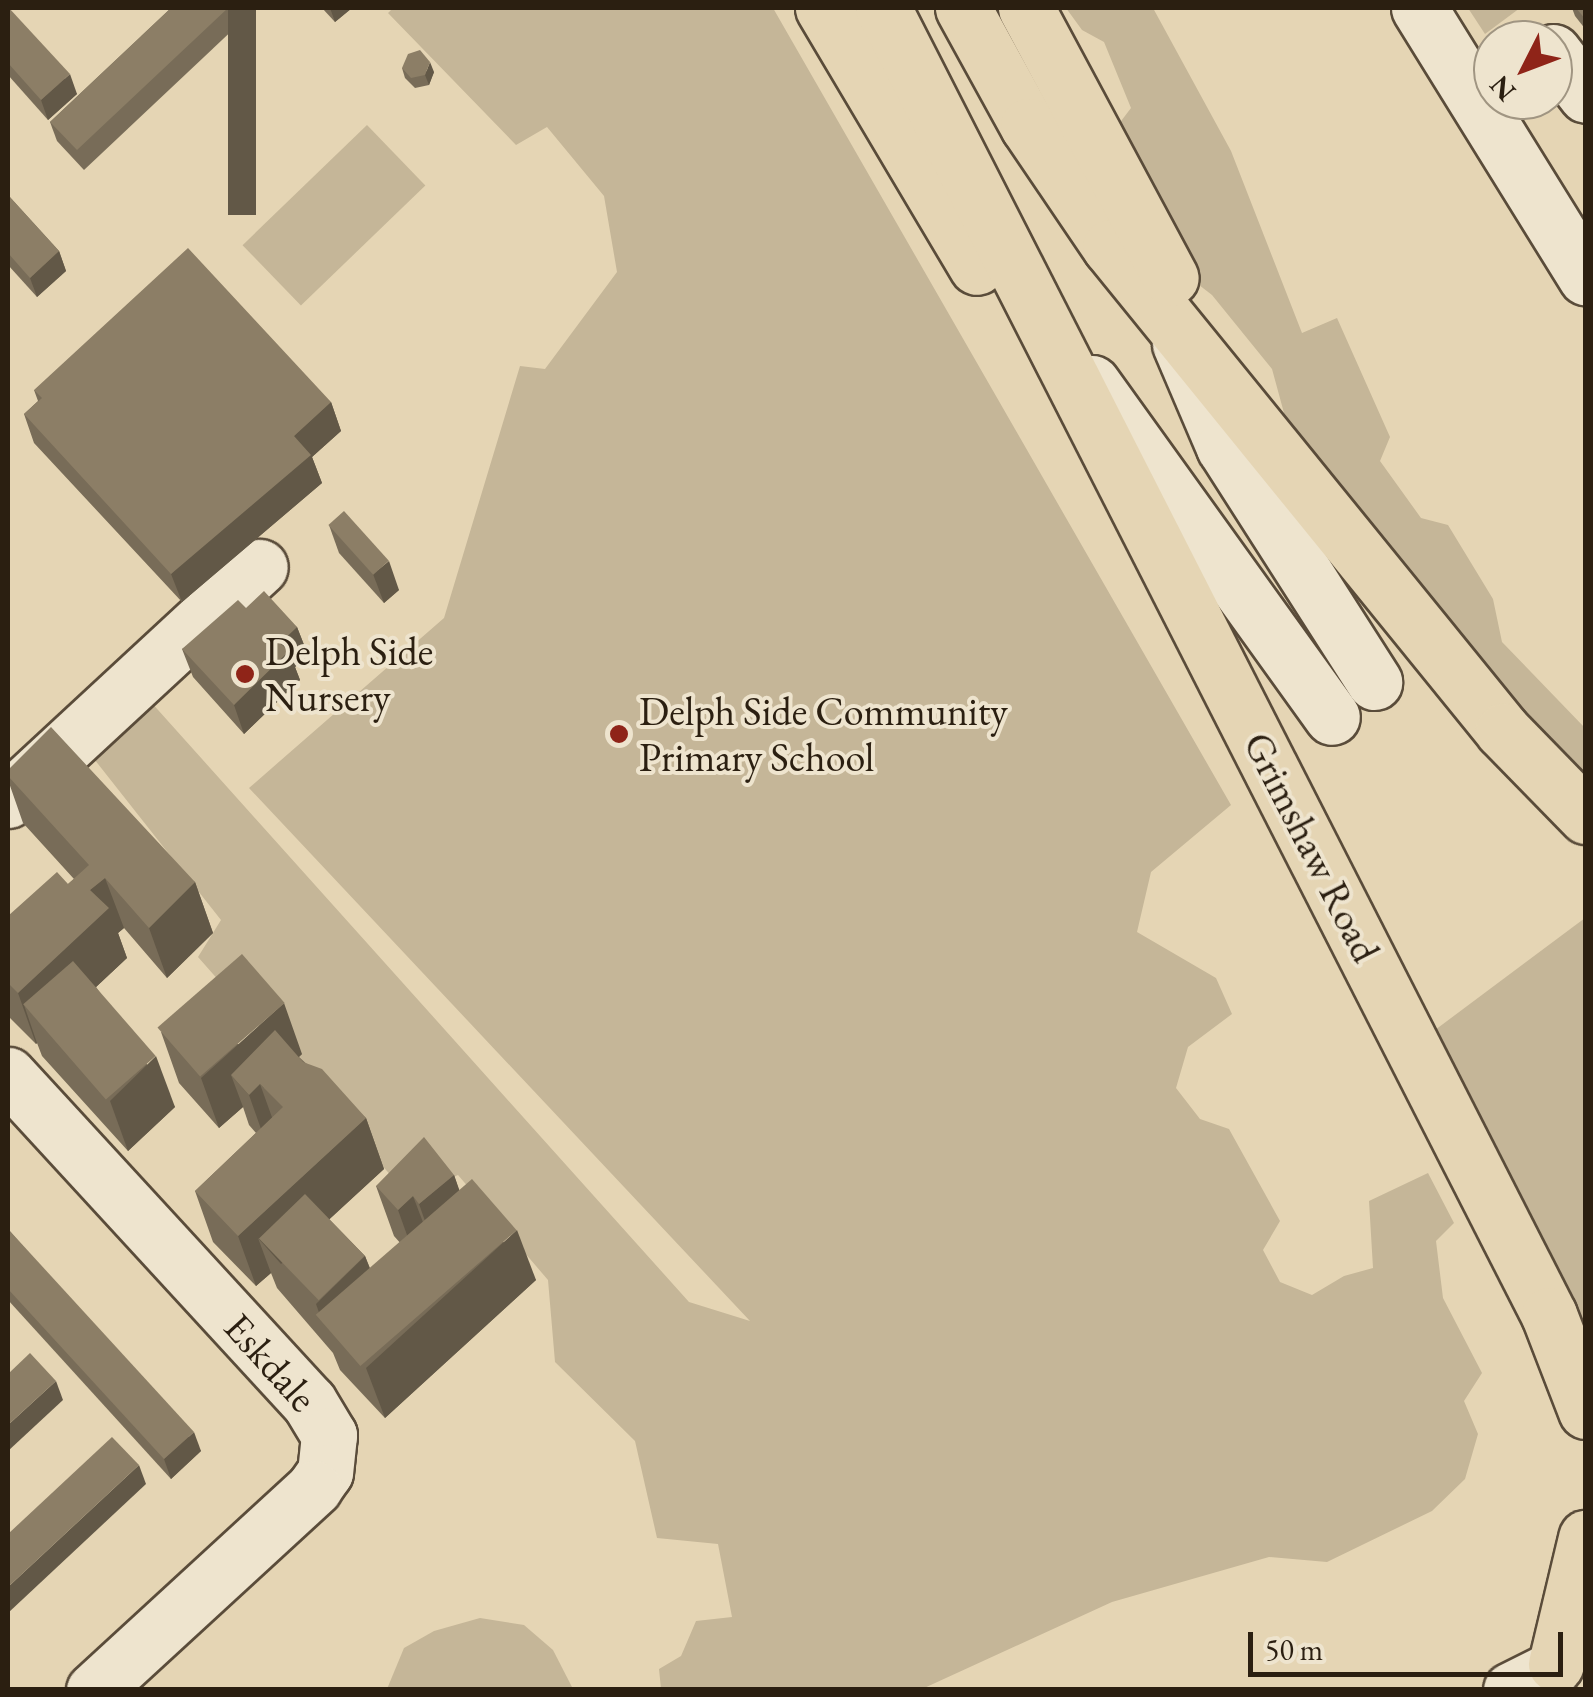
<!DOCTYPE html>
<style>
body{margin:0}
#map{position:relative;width:1593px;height:1697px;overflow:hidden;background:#e5d5b4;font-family:"EB Garamond",serif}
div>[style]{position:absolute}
.green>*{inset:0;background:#c5b698;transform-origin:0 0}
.roads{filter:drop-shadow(2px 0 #5a4c3a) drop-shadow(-2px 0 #5a4c3a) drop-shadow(0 2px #5a4c3a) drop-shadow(0 -2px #5a4c3a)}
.minor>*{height:55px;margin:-27.5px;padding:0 27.5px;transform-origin:27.5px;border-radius:27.5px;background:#eee4ce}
.major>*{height:55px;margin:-27.5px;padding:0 27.5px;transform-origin:27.5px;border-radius:27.5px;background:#e5d5b4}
.wall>*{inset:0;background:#786c58}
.shaded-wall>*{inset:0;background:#625847;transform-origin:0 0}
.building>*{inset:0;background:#8c7e66;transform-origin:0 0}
.dots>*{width:28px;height:28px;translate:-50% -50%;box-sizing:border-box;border:5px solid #eee4ce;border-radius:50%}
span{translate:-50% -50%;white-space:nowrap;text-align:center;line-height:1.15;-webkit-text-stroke:8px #eee4ce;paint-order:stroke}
.poi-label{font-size:40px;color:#2b1f11}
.left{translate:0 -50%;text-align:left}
.street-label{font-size:40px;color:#2b1f11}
.frame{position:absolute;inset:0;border:10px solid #2b1f11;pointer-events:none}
.north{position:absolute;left:1473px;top:20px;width:100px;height:100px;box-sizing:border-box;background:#eee4ce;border:2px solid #a09582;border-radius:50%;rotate:228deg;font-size:28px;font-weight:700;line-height:40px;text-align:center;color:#2b1f11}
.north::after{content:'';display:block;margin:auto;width:35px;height:45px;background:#8f2418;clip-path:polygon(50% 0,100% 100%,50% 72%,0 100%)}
.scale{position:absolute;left:1248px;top:1632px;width:315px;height:45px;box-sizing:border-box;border:5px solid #2b1f11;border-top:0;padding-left:12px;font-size:30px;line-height:35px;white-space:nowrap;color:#2b1f11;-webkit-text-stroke:8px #eee4ce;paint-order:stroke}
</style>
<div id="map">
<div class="green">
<i style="clip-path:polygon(393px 8px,773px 8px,1231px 805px,1151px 872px,1137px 932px,1216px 978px,1232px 1014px,1188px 1047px,1176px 1088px,1200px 1119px,1229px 1129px,1280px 1221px,1263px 1250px,1280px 1282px,1312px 1295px,1344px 1276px,1373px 1268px,1369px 1201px,1428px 1173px,1454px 1223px,1436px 1241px,1443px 1298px,1482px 1373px,1464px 1401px,1478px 1434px,1465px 1479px,1432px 1511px,1327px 1562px,1269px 1557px,1112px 1602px,922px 1689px,661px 1689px,659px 1669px,681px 1656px,696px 1621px,732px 1617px,718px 1544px,657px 1538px,635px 1441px,555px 1362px,548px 1280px,458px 1175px,409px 1196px,198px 957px,221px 920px,87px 750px,150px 701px,689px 1302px,750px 1321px,249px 788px,444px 618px,520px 366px,545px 369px,617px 272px,604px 196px,547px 127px,516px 145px,388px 13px)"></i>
<i style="clip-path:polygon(1066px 8px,1153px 8px,1231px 151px,1302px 333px,1337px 318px,1390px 437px,1380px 461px,1421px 518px,1448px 525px,1493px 599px,1502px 642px,1585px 728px,1585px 803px,1279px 441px,1284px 413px,1272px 369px,1212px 295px,1168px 261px,1115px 129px,1131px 108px,1104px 42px,1082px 30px)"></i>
<i style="clip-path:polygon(1468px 8px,1520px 8px,1485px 34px)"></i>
<i style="left:367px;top:125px;width:84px;height:173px;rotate:46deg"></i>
<i style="clip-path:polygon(1585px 918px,1585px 1343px,1431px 1033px)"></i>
<i style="clip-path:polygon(480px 1618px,524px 1625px,553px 1650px,573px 1689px,387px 1689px,404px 1648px,434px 1631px)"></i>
</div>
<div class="roads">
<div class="minor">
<i style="left:1419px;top:8px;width:317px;rotate:58.2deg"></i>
<i style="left:1553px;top:52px;width:54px;rotate:52.5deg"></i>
<i style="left:1180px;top:344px;width:112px;rotate:66.9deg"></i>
<i style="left:1224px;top:447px;width:279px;rotate:57.4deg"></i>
<i style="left:1092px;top:383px;width:411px;rotate:54.3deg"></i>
<i style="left:8px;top:800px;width:343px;rotate:-42.8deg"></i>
<i style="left:8px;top:1075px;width:444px;rotate:47.4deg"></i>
<i style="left:309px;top:1402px;width:39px;rotate:59deg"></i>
<i style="left:329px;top:1435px;width:37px;rotate:96deg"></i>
<i style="left:325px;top:1472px;width:19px;rotate:125deg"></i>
<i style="left:314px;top:1488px;width:299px;rotate:137.4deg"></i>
<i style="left:1511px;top:1690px;width:45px;rotate:-26.6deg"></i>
</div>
<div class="major">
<i style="left:823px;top:8px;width:301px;rotate:59.3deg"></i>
<i style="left:883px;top:8px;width:1467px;rotate:63deg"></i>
<i style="left:1549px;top:1315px;width:103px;rotate:68.9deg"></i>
<i style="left:963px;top:8px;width:135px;rotate:61.2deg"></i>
<i style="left:1028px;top:126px;width:146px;rotate:55.9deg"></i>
<i style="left:1110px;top:247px;width:623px;rotate:50.92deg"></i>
<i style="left:1503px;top:731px;width:119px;rotate:45.7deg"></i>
<i style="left:1026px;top:8px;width:306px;rotate:61.8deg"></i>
<i style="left:1556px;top:1664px;width:130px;rotate:-76.6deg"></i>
</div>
</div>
<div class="wall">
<i style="clip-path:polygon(8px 8px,77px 94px,48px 120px,8px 75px)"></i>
<i style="clip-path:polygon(171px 8px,256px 8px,84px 170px,57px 141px,50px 122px)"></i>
<i style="clip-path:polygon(322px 8px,352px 8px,335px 22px)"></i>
<i style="clip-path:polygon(1572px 8px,1586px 8px,1586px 30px,1575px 16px)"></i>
<i style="clip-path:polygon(402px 68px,434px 72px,429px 85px,415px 88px,405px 78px)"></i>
<i style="clip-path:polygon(8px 195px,59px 251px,66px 271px,37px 297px,8px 265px)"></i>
<i style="clip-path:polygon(34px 390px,331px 402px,341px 431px,312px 457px,322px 483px,182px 602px,34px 443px,24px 414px,38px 401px)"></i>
<i style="clip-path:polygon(329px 525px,399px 590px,384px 603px,339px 553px)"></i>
<i style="clip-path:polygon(246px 608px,297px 627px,308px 655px,295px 667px,300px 680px,244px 734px,193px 677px,182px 649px)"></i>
<i style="clip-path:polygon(8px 770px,195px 882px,213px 933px,167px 978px,124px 928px,118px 933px,127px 958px,96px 987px,175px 1107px,128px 1151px,42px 1056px,37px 1043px,36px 1044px,8px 1016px,8px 916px,68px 884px,74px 879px,23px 823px,8px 780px)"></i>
<i style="clip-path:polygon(161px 1032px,302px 1054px,299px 1057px,366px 1118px,384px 1169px,329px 1219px,365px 1256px,372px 1273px,402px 1245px,394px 1236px,376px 1186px,454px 1175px,459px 1190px,536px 1280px,385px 1418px,340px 1370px,333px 1353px,277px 1288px,271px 1273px,256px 1286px,213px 1242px,195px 1191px,256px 1133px,249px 1125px,243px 1107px,219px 1128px,179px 1083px)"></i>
<i style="clip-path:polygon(8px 1229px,201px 1451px,171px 1479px,8px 1300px)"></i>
</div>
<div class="shaded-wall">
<i style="left:228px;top:8px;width:28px;height:207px"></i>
<i style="clip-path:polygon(330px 8px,352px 8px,335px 22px)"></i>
<i style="clip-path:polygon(430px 62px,434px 72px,429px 85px,425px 75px)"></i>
<i style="clip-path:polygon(70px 74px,77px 94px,48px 120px,41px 100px)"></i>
<i style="clip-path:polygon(59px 251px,66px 271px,37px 297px,30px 278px)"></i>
<i style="clip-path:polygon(331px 402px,341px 431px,312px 457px,322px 483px,182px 602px,171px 574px,294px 436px)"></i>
<i style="clip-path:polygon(389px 561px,399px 590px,384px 603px,373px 574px)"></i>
<i style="clip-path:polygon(297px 627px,308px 655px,295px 667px,300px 680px,244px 734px,234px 705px,280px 643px)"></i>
<i style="clip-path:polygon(105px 878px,124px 928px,118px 933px,127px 958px,48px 1032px,24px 1005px,37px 1043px,36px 1044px,18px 993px,90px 890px)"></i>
<i style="clip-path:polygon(195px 882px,213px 933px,167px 978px,149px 928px)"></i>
<i style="clip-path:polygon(284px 1003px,302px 1054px,264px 1088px,260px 1084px,278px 1134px,267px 1146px,249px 1095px,231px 1075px,243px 1107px,219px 1128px,201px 1078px)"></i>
<i style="clip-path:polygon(156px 1056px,175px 1107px,128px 1151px,110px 1101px)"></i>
<i style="clip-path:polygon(366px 1118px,384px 1169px,281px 1264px,258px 1238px,271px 1273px,256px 1286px,238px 1236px)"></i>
<i style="clip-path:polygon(454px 1175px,472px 1226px,437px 1255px,419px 1204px)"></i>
<i style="clip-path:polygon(413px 1196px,432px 1246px,416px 1260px,398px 1210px)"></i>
<i style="clip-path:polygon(517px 1230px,536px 1280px,385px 1418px,366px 1368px)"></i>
<i style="clip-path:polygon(365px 1256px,384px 1306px,322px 1321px,316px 1304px)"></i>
<i style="clip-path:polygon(56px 1381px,63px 1400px,8px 1451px,8px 1425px)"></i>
<i style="clip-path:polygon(194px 1432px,201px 1451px,171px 1479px,164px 1459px)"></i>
<i style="clip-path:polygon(139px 1465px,146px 1484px,8px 1613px,8px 1587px)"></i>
</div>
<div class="building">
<i style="clip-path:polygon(8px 8px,9px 8px,70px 74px,41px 100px,8px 63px)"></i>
<i style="clip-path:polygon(171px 8px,228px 8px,77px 150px,50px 122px)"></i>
<i style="clip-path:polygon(1576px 8px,1586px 8px,1586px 20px)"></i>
<i style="clip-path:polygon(420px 50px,430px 62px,425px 75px,411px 78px,402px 68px,408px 54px)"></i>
<i style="clip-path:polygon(8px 195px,59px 251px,30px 278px,8px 253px)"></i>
<i style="clip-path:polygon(188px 248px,331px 402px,294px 436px,311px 455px,171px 574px,24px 414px,42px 398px,34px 390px)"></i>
<i style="left:344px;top:511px;width:67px;height:21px;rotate:48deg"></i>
<i style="clip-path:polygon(264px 591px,297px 627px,280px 643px,289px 651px,234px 705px,182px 649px,238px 600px,246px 608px)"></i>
<i style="clip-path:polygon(51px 727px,195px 882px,149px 928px,105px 878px,90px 890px,109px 908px,18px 993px,8px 983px,8px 916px,57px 872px,68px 884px,89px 865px,8px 776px,8px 770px)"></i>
<i style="left:242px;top:954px;width:65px;height:112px;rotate:49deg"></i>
<i style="left:73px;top:961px;width:126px;height:66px;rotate:49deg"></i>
<i style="clip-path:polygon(275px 1030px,303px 1062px,322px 1069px,366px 1118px,238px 1236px,195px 1191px,283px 1107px,260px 1084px,249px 1095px,231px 1075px)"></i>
<i style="clip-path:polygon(424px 1137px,454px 1175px,419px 1204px,413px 1196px,398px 1210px,376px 1186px)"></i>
<i style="left:472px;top:1179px;width:68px;height:207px;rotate:49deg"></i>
<i style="left:305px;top:1194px;width:86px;height:64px;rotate:46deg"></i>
<i style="clip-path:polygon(8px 1229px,194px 1432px,164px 1459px,8px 1289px)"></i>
<i style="clip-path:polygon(30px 1353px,56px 1381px,8px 1425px,8px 1374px)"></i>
<i style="clip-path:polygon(112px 1437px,139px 1465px,8px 1587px,8px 1534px)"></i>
</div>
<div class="dots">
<i style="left:245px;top:674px;background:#8f2418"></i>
<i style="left:619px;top:734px;background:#8f2418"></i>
</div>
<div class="poi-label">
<span class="left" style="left:265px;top:674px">Delph Side<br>Nursery</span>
<span class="left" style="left:639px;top:734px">Delph Side Community<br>Primary School</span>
</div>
<div class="street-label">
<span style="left:1312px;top:847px;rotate:63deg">Grimshaw Road</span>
<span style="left:271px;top:1362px;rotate:48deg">Eskdale</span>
</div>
<div class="frame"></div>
<div class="north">N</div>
<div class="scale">50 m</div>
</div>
